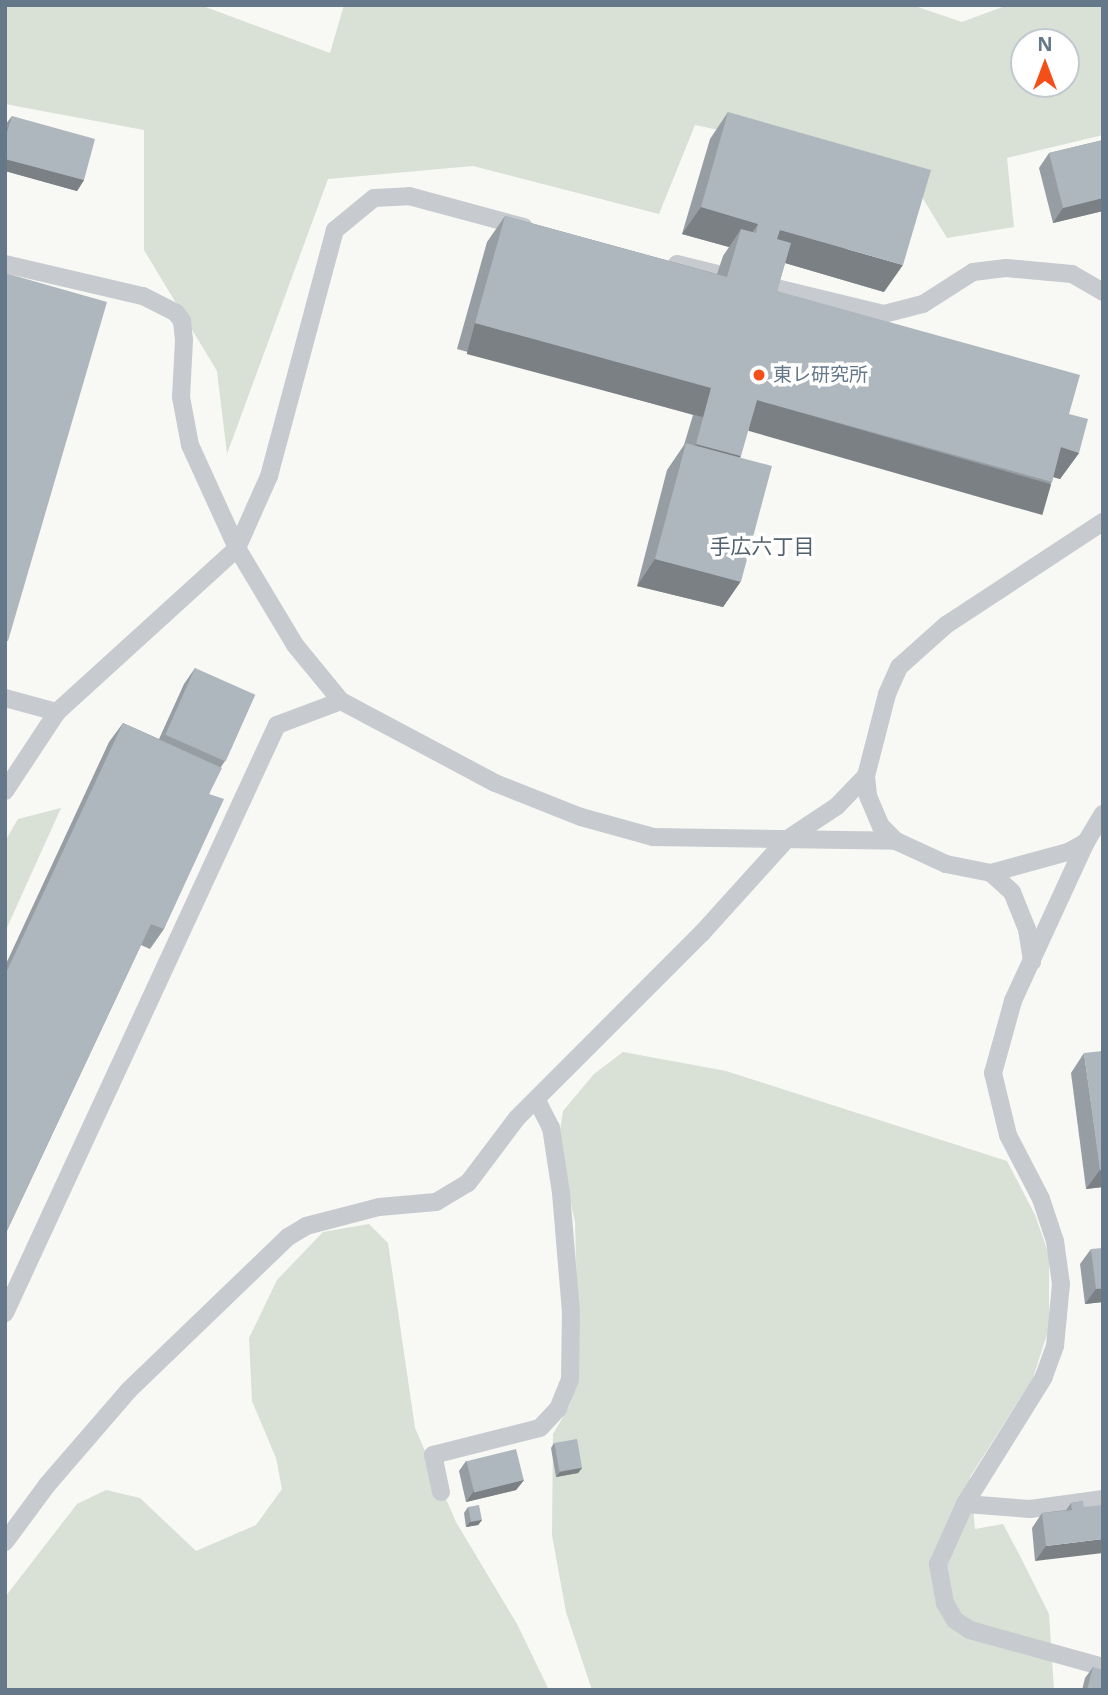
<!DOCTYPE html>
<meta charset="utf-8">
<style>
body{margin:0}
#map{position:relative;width:1108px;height:1695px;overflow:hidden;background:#f8f8f5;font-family:"Noto Sans","Noto Sans JP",sans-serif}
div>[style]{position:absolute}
.green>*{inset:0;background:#d9e0d5}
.lane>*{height:18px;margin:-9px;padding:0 9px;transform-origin:9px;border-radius:9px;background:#c7cbcf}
.wall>*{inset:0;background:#969da3}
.shaded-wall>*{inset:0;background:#7a8084;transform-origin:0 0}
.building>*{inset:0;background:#aeb7bd;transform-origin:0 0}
.dots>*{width:19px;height:19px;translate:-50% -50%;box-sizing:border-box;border:4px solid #fff;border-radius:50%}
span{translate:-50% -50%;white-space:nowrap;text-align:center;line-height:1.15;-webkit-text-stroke:7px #fff;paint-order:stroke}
.poi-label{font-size:19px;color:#647889}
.left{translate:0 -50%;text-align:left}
.neighbourhood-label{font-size:21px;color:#53616d}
.frame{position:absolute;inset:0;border:7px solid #647889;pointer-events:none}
.north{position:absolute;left:1010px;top:28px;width:70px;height:70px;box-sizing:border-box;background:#fff;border:2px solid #c1c9d0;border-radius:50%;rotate:0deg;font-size:19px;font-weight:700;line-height:28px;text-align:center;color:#647889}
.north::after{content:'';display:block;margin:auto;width:24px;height:32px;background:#f44f19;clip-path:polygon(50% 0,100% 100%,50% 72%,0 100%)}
</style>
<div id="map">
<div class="green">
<i style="clip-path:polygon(evenodd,5px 5px,200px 5px,330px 53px,344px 5px,912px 5px,962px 22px,1008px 5px,1103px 5px,1103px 135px,1007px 158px,1014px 227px,947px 238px,905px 169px,695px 125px,659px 214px,473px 166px,328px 179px,227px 454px,217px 371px,144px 250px,144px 130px,5px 104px,5px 5px,1024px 42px,1066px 42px,1066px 84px,1024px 84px,1024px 42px)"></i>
<i style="clip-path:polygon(61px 808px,5px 932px,5px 841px,18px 819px)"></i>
<i style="clip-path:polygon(623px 1052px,726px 1071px,1007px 1161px,1035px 1215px,1049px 1255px,1049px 1328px,1033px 1378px,970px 1477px,975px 1529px,1003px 1524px,1020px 1556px,1049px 1614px,1054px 1690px,592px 1690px,566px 1612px,552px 1535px,553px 1434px,570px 1405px,578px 1330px,575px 1222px,558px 1144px,563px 1111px,594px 1074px)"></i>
<i style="clip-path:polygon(369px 1224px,388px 1243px,415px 1428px,456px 1522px,517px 1624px,549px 1690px,5px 1690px,5px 1597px,77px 1504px,106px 1490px,140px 1498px,196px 1551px,256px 1525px,282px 1489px,276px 1458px,252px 1401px,249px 1338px,277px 1280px,323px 1232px)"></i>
</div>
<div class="lane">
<i style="left:5px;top:264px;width:142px;rotate:13.1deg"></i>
<i style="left:143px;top:296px;width:37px;rotate:27deg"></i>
<i style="left:176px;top:313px;width:10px;rotate:53deg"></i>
<i style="left:182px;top:321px;width:19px;rotate:84deg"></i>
<i style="left:184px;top:340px;width:57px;rotate:93deg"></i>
<i style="left:181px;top:397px;width:49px;rotate:79.4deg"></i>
<i style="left:190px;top:445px;width:113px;rotate:65.5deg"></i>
<i style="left:237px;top:548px;width:113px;rotate:59.1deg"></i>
<i style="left:295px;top:645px;width:72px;rotate:50.6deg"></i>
<i style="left:341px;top:701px;width:174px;rotate:28deg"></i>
<i style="left:495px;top:783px;width:92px;rotate:21.6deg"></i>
<i style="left:581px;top:817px;width:75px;rotate:15.5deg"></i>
<i style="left:653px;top:837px;width:243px;rotate:0.9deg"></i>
<i style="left:896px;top:841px;width:55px;rotate:24.7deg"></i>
<i style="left:946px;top:864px;width:46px;rotate:11.3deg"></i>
<i style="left:991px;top:873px;width:80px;rotate:-15.3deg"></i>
<i style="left:1068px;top:852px;width:21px;rotate:-29deg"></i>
<i style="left:1086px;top:842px;width:33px;rotate:-59deg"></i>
<i style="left:677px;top:264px;width:42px;rotate:13.7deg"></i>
<i style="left:768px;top:286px;width:119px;rotate:13.6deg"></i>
<i style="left:884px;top:314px;width:40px;rotate:-14.4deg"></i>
<i style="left:923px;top:304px;width:59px;rotate:-32.6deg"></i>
<i style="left:973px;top:272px;width:33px;rotate:-7deg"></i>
<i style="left:1006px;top:268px;width:66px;rotate:5.2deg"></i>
<i style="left:1072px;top:274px;width:36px;rotate:30deg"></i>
<i style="left:5px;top:698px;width:54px;rotate:15.1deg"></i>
<i style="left:866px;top:776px;width:20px;rotate:84deg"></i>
<i style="left:868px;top:796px;width:33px;rotate:67deg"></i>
<i style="left:881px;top:826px;width:21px;rotate:45deg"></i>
<i style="left:5px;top:791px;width:95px;rotate:-56.6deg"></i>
<i style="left:57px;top:712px;width:244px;rotate:-42.3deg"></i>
<i style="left:237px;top:548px;width:79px;rotate:-66deg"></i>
<i style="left:269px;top:476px;width:255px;rotate:-75deg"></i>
<i style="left:335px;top:230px;width:50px;rotate:-39.4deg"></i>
<i style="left:374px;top:198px;width:35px;rotate:-3deg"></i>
<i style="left:409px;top:196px;width:119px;rotate:15.1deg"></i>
<i style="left:1086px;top:842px;width:175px;rotate:114.7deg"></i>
<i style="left:1013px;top:1001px;width:75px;rotate:105.5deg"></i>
<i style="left:993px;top:1073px;width:64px;rotate:76.4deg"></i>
<i style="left:1008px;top:1135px;width:72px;rotate:62.7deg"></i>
<i style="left:1041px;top:1199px;width:44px;rotate:71.6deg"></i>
<i style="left:1055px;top:1241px;width:43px;rotate:82.1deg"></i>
<i style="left:1061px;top:1284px;width:62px;rotate:95.5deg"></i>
<i style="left:1055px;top:1346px;width:33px;rotate:110deg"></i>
<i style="left:1044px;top:1377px;width:150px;rotate:121.9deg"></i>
<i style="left:965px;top:1504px;width:66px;rotate:114.2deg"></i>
<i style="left:938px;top:1564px;width:40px;rotate:80deg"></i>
<i style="left:945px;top:1603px;width:20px;rotate:60deg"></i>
<i style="left:955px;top:1620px;width:18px;rotate:34deg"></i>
<i style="left:970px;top:1630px;width:138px;rotate:15.5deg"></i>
<i style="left:991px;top:873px;width:28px;rotate:42deg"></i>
<i style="left:1012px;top:892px;width:40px;rotate:68deg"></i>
<i style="left:1027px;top:929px;width:33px;rotate:81deg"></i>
<i style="left:5px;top:1313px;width:648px;rotate:-65.18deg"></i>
<i style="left:277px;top:725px;width:68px;rotate:-20.6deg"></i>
<i style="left:441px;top:1492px;width:38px;rotate:-102deg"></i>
<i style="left:433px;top:1455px;width:110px;rotate:-14.2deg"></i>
<i style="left:540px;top:1428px;width:26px;rotate:-47deg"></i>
<i style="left:558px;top:1409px;width:31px;rotate:-68deg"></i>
<i style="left:570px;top:1380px;width:68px;rotate:-89.2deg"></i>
<i style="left:571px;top:1312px;width:119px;rotate:-94.8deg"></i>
<i style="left:561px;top:1193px;width:66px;rotate:-98.7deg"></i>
<i style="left:551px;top:1128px;width:31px;rotate:-117deg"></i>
<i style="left:965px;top:1504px;width:65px;rotate:4.4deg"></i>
<i style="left:1030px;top:1509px;width:74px;rotate:-7.8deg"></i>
<i style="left:5px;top:1542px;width:71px;rotate:-53.6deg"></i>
<i style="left:47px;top:1485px;width:125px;rotate:-49.2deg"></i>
<i style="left:129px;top:1390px;width:221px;rotate:-43.9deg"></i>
<i style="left:288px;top:1237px;width:21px;rotate:-31deg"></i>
<i style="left:306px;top:1226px;width:75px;rotate:-14.6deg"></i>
<i style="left:379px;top:1207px;width:57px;rotate:-5deg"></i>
<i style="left:436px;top:1202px;width:37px;rotate:-31deg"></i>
<i style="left:468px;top:1183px;width:81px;rotate:-53deg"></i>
<i style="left:517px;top:1118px;width:262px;rotate:-45deg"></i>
<i style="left:702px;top:933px;width:125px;rotate:-47.9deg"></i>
<i style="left:786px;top:840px;width:61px;rotate:-33.7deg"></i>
<i style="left:837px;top:806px;width:42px;rotate:-46deg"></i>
<i style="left:866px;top:776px;width:85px;rotate:-75.6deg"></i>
<i style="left:887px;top:694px;width:30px;rotate:-66deg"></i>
<i style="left:899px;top:667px;width:63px;rotate:-41.8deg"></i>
<i style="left:946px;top:625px;width:188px;rotate:-33.3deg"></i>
</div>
<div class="wall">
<i style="clip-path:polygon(728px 112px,884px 292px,785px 263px,777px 291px,1069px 414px,1079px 453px,1060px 479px,1053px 477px,1052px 482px,1033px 508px,748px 429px,740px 457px,741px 581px,723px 607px,637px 586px,667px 470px,684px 445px,693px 415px,457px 349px,487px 242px,505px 216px,717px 274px,723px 256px,729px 247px,682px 234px,710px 139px)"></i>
<i style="clip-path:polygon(12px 116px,84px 180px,77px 191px,5px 171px,5px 125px)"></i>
<i style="clip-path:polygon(1103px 140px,1103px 211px,1053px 223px,1039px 168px,1049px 153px)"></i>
<i style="clip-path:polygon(195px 668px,225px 761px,221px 767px,209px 794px,164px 929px,150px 949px,141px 945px,5px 1235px,5px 966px,109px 742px,123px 723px,159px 739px,184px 684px)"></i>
<i style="clip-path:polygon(1084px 1053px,1103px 1187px,1086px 1189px,1071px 1073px)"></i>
<i style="clip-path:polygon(1091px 1249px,1103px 1302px,1085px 1304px,1080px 1264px)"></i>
<i style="clip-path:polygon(554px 1443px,582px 1468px,578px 1473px,556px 1477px,551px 1448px)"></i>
<i style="clip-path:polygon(466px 1461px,524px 1480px,516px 1490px,466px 1502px,459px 1471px)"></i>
<i style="clip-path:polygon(1083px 1501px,1035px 1561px,1032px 1528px,1042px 1513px,1066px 1510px,1071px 1503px)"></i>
<i style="clip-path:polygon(468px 1507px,482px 1520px,478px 1525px,466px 1527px,464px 1513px)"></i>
<i style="clip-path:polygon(1093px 1667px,1103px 1690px,1082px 1690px,1085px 1678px)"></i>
</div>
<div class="shaded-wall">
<i style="clip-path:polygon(5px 159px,84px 180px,77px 191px,5px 171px)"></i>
<i style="clip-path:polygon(1103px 198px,1103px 211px,1053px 223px,1063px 208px)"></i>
<i style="clip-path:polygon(701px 207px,758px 224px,740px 250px,741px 229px,729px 247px,682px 234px)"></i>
<i style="clip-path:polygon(780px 230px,903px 265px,884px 292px,761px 256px)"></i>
<i style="left:475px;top:323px;width:245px;height:32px;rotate:15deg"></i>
<i style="left:757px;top:400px;width:306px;height:32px;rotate:16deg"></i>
<i style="clip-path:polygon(696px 444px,741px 456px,722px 483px,679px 467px)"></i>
<i style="clip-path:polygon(1061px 447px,1079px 453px,1060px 479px,1043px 474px)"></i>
<i style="clip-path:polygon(655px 559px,741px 581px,723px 607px,637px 586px)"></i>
<i style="clip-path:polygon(1103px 1169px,1103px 1187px,1086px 1189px,1100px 1170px)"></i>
<i style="clip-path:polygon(1103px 1288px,1103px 1302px,1085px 1304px,1096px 1289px)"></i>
<i style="clip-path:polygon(582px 1468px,578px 1473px,556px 1477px,560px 1472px)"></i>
<i style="clip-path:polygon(524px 1480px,516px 1490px,466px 1502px,474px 1491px)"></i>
<i style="clip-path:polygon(482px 1520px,478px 1525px,466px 1527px,470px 1522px)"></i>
<i style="clip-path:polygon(1103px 1539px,1103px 1553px,1035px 1561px,1046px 1546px)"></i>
</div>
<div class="building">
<i style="clip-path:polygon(728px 112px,931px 170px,903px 265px,780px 230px,777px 239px,791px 243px,777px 291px,1080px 375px,1069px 414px,1088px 419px,1079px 453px,1061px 447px,1052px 482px,757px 400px,741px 456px,696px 444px,711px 388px,475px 323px,505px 216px,727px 277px,741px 229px,756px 233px,758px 224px,701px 207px)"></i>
<i style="clip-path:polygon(12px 116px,95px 139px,84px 180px,5px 159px,5px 139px)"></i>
<i style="clip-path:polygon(1103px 140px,1103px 198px,1063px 208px,1049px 153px)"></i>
<i style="clip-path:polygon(5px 273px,107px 302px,8px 641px,5px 641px)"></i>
<i style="left:686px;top:443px;width:89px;height:120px;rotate:15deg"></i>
<i style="left:195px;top:668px;width:66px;height:73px;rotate:24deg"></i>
<i style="clip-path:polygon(123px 723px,222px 768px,209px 794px,224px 799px,164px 929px,151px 924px,5px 1235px,5px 975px)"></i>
<i style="clip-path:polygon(1103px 1051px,1103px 1169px,1100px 1170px,1084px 1053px)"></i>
<i style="clip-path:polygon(1103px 1248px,1103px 1288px,1096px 1289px,1091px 1249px)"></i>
<i style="left:577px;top:1439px;width:29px;height:23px;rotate:80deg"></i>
<i style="left:516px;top:1449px;width:32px;height:51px;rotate:76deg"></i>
<i style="clip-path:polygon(1083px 1501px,1084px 1507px,1103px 1505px,1103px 1539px,1046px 1546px,1042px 1513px,1072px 1510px,1071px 1503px)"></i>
<i style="left:479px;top:1505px;width:15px;height:11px;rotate:79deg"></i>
<i style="clip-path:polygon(1093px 1667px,1103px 1670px,1103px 1690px,1087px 1690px)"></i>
</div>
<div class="dots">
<i style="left:759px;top:375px;background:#f44f19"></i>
</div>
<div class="poi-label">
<span class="left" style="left:773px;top:375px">東レ研究所</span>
</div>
<div class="neighbourhood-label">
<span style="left:762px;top:546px">手広六丁目</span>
</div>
<div class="frame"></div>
<div class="north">N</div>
</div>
